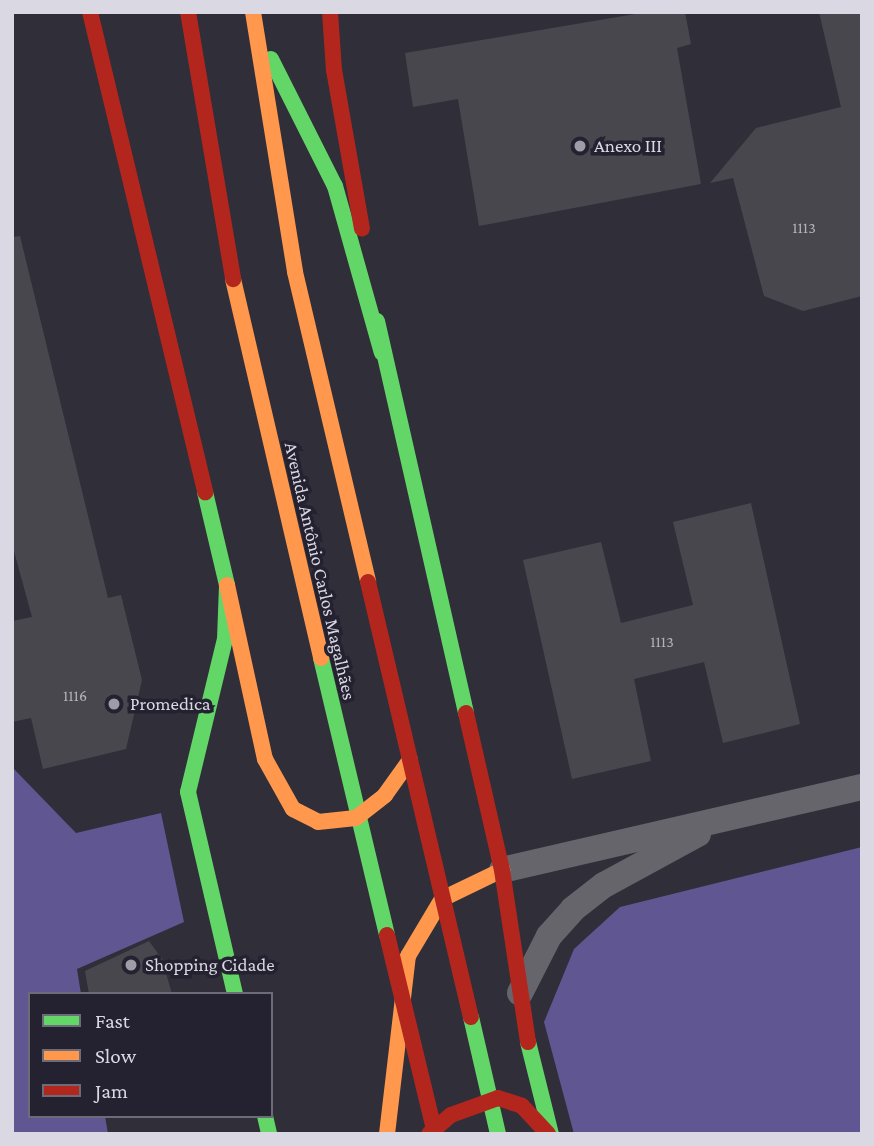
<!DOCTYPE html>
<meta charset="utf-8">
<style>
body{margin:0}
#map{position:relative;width:874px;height:1146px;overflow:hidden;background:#302e38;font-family:"Crimson Pro",serif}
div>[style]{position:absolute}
.forest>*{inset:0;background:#605692}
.building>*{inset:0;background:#48474e}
.street>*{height:26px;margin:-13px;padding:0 13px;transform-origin:13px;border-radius:13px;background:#66656b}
.fast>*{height:16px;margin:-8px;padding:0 8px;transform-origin:8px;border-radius:8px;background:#63d668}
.slow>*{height:16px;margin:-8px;padding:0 8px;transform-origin:8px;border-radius:8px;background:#ff974d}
.jam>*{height:16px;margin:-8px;padding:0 8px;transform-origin:8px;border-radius:8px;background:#b3261e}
.dots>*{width:19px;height:19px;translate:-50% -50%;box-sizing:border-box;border:4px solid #242231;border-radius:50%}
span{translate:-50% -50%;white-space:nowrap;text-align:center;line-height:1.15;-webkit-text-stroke:7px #242231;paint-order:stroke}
.number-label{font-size:16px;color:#b5b4be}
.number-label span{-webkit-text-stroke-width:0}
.poi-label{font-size:19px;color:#d9d8e3}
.left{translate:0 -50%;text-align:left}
.street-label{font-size:19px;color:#d9d8e3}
.frame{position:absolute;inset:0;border:14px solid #d9d8e3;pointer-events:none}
.legend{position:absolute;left:28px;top:992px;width:245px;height:126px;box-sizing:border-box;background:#242231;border:2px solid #6c6b78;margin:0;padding:9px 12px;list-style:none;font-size:21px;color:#d9d8e3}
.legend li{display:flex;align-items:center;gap:14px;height:35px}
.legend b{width:35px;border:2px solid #6c6b78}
</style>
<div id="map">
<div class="forest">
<i style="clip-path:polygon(12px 767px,76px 833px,161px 813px,184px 922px,77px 969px,81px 994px,30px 994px,30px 1116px,105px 1116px,108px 1134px,12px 1134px)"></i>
<i style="clip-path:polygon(862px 847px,862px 1134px,574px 1134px,544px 1022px,574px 949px,620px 907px)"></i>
</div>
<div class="building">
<i style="clip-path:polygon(647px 12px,685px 12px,691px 44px,677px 48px,701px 184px,479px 226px,458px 99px,413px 107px,405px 53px)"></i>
<i style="clip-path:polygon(819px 12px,862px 12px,862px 296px,803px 311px,764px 296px,733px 178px,710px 183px,756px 128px,841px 107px)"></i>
<i style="clip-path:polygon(20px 236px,108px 598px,121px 595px,142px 680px,126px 749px,43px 769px,31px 718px,12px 722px,12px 621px,32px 617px,12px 544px,12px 237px)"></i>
<i style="clip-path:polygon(751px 503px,800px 724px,723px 743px,704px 662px,634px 679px,651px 761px,572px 779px,523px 560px,601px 542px,621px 623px,693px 605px,673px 522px)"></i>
<i style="clip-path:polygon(149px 941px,162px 959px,172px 994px,89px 994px,85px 971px)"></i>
</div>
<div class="street">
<i style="left:502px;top:870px;width:369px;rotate:-13deg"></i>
<i style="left:520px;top:993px;width:64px;rotate:-63deg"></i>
<i style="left:549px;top:936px;width:36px;rotate:-48deg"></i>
<i style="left:573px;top:909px;width:39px;rotate:-38deg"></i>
<i style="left:604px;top:885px;width:107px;rotate:-28.5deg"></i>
</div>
<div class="fast">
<i style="left:271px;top:59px;width:142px;rotate:63.3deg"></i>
<i style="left:335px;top:186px;width:173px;rotate:74.3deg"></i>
<i style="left:377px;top:321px;width:402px;rotate:77.2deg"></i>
<i style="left:205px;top:492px;width:96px;rotate:76.7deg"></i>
<i style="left:227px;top:585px;width:54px;rotate:92.1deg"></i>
<i style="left:225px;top:639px;width:157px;rotate:103.6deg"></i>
<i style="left:188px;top:792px;width:207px;rotate:76.9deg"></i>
<i style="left:321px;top:658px;width:285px;rotate:76.6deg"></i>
<i style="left:471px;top:1017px;width:120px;rotate:77deg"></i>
<i style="left:528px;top:1042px;width:95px;rotate:76deg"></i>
<i style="left:265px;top:1116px;width:18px;rotate:77deg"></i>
</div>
<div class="slow">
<i style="left:253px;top:12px;width:263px;rotate:80.8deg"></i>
<i style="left:295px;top:272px;width:318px;rotate:76.7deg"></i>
<i style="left:233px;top:279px;width:389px;rotate:76.9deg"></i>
<i style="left:227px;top:585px;width:178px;rotate:77.7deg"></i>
<i style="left:265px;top:759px;width:57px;rotate:60.8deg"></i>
<i style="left:293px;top:809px;width:28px;rotate:27deg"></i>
<i style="left:318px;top:822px;width:38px;rotate:-6deg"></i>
<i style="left:356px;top:818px;width:37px;rotate:-38deg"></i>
<i style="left:385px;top:795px;width:43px;rotate:-54.5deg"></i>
<i style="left:387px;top:1134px;width:179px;rotate:-83.3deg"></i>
<i style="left:408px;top:956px;width:66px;rotate:-59.2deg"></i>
<i style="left:442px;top:899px;width:67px;rotate:-25.8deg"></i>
</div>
<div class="jam">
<i style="left:90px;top:12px;width:494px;rotate:76.5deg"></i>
<i style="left:188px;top:12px;width:271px;rotate:80.4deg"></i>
<i style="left:330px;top:12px;width:58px;rotate:86.1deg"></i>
<i style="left:334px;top:70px;width:161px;rotate:80deg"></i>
<i style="left:368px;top:582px;width:447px;rotate:76.7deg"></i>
<i style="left:466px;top:713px;width:161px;rotate:77.1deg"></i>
<i style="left:502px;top:870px;width:174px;rotate:81.4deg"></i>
<i style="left:387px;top:935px;width:205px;rotate:76.4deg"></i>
<i style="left:429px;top:1134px;width:29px;rotate:-41deg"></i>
<i style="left:451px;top:1115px;width:50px;rotate:-19.9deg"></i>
<i style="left:498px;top:1098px;width:25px;rotate:18deg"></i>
<i style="left:522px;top:1106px;width:38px;rotate:47deg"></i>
</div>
<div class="dots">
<i style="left:580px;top:146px;background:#9e9ca7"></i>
<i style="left:114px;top:704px;background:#9e9ca7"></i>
<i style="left:131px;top:965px;background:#9e9ca7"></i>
</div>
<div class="number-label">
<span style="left:804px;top:228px">1113</span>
<span style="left:662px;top:642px">1113</span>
<span style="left:75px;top:696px">1116</span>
</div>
<div class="poi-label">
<span class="left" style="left:594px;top:146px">Anexo III</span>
<span class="left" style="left:130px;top:704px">Promedica</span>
<span class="left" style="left:145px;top:965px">Shopping Cidade</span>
</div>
<div class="street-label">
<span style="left:320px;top:571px;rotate:77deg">Avenida Antônio Carlos Magalhães</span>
</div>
<div class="frame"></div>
<ul class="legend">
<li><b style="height:9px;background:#63d668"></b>Fast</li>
<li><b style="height:9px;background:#ff974d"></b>Slow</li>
<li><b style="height:9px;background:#b3261e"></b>Jam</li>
</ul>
</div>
